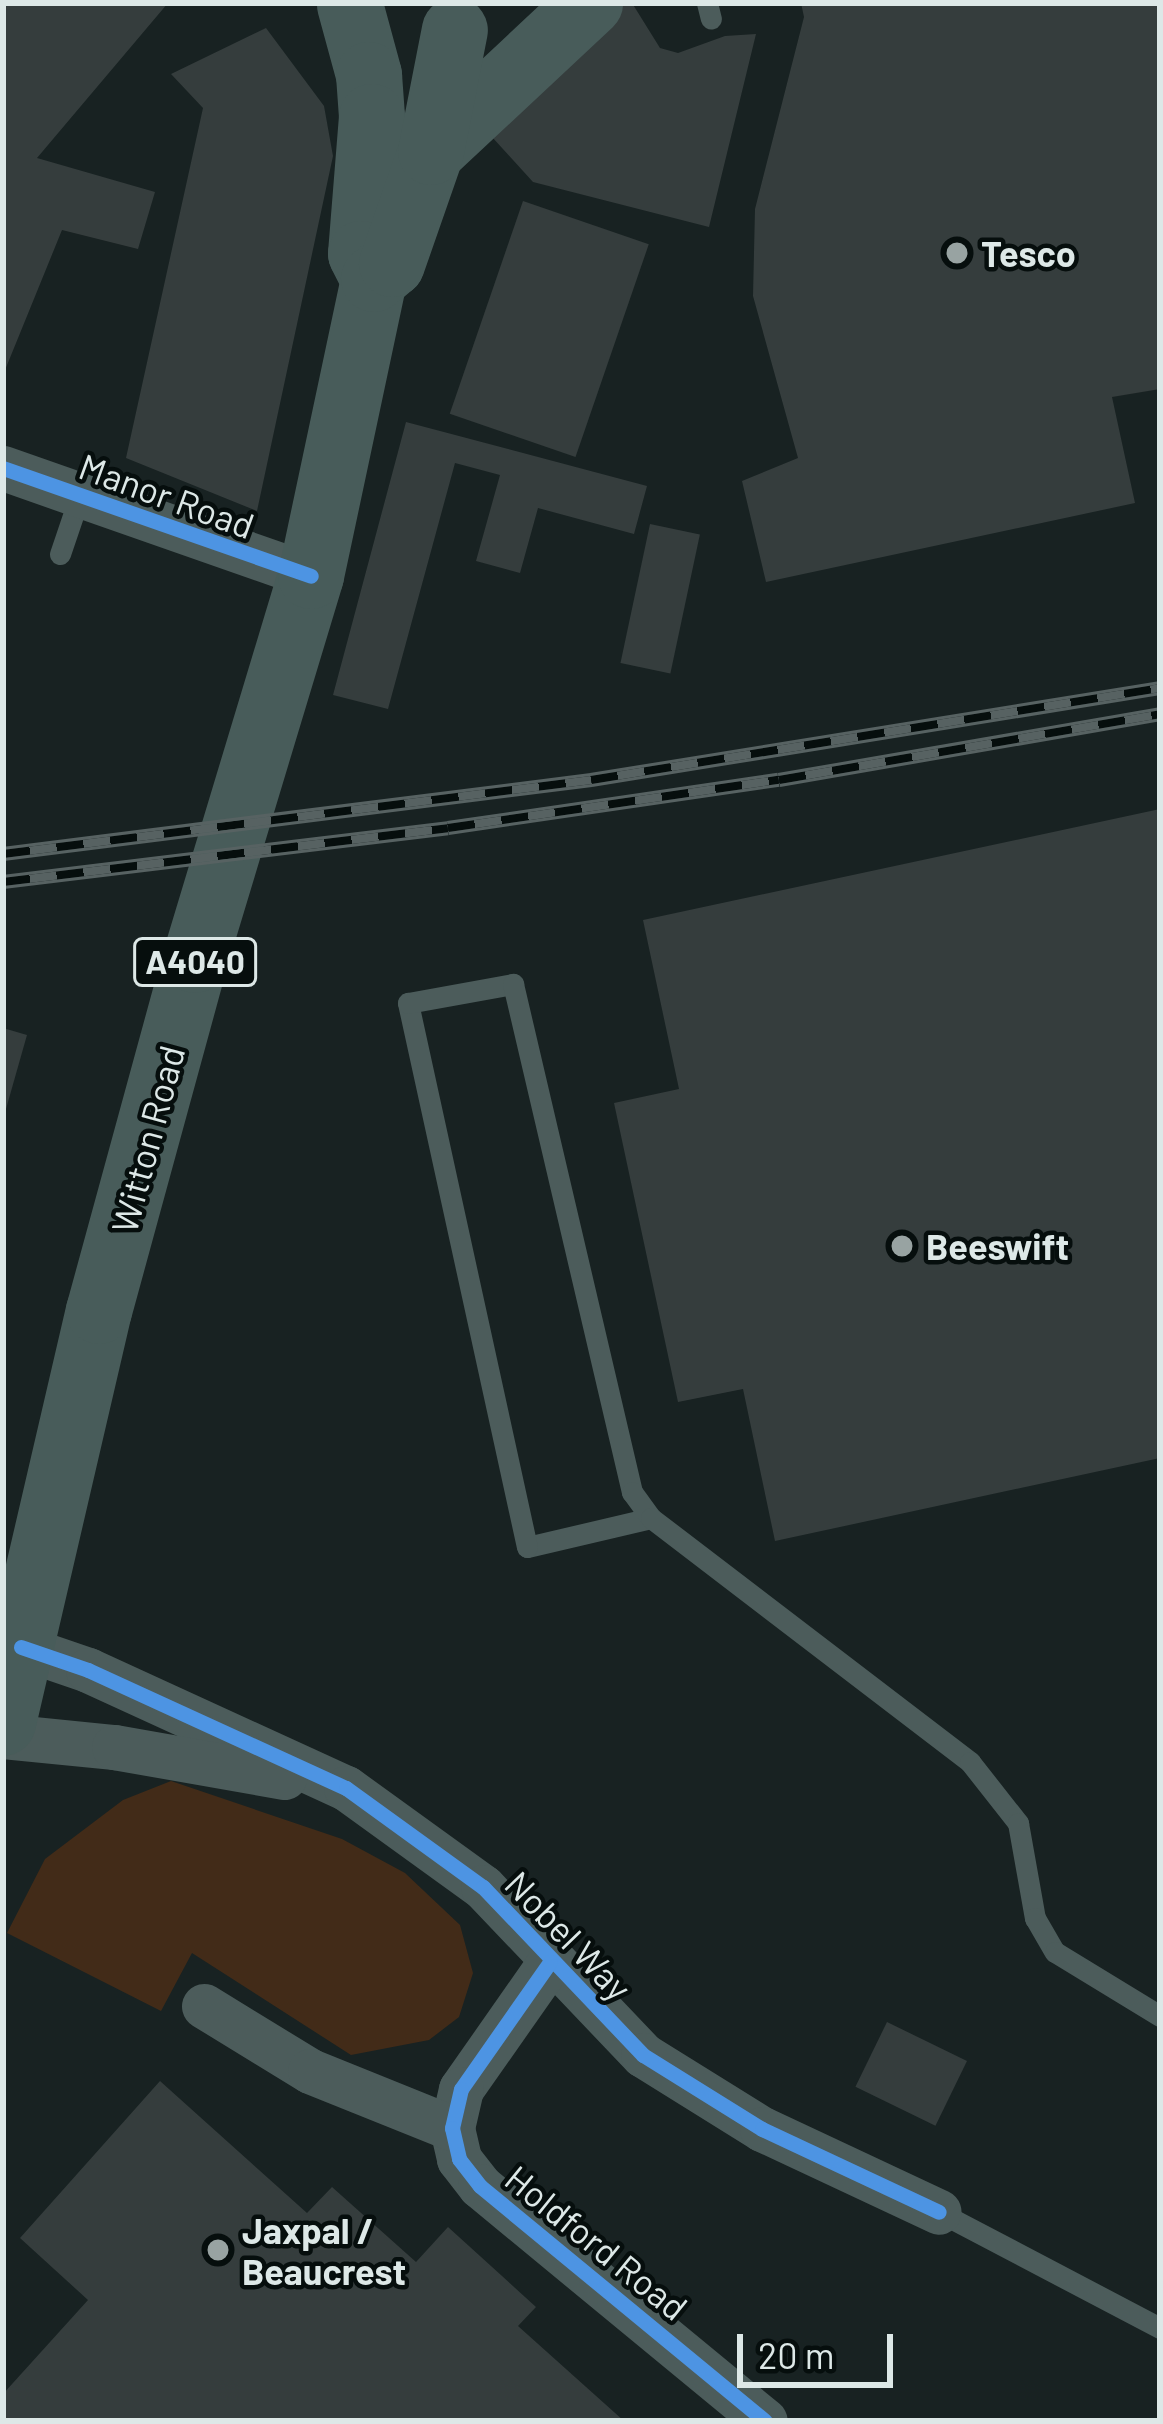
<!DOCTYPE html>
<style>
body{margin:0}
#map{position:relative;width:1163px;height:2424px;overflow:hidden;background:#182222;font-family:Barlow,sans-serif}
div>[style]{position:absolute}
.green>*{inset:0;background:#422b18}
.building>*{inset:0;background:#353d3d;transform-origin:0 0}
.lane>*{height:21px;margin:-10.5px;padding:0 10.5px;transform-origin:10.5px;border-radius:10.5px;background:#4c5c5b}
.street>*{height:45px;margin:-22.5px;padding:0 22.5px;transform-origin:22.5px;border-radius:22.5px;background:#4c5c5b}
.primary>*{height:66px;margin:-33px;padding:0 33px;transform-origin:33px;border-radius:33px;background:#485c5a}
.rail>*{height:14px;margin-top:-7px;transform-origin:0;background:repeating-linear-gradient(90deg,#060e0d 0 27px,#576262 0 54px);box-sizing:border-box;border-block:3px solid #576262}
.cycleway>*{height:15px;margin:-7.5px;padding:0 7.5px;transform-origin:7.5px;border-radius:7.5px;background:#4d94e3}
.dots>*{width:33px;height:33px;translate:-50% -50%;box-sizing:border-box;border:6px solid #060e0d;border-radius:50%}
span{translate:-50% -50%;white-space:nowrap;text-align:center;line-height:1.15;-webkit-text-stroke:9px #060e0d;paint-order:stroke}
.shield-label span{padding:3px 9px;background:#060e0d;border:3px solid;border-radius:9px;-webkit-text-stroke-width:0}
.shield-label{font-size:33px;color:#dde8e7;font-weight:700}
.poi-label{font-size:36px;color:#dde8e7;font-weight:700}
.left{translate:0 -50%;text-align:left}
.street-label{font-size:36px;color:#dde8e7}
.frame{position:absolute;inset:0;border:6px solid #dde8e7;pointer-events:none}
.scale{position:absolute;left:737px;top:2334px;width:156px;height:54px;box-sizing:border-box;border:6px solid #dde8e7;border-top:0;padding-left:15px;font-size:36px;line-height:42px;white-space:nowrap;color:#dde8e7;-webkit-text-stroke:9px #060e0d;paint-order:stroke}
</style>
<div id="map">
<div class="green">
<i style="clip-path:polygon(171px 1781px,342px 1839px,405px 1873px,460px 1925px,473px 1973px,459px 2017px,429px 2040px,351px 2055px,192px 1953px,161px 2011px,7px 1933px,45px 1859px,123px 1800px)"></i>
</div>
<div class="building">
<i style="clip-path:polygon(3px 3px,168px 3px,37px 158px,155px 192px,138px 249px,62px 230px,3px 375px)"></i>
<i style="clip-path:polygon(619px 3px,632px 3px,660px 48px,678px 53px,725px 36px,756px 34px,709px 227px,533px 182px,492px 137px)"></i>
<i style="clip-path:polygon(801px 3px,1160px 3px,1160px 389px,1112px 397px,1135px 503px,766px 582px,742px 481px,798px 458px,753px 296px,755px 209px,804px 17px)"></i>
<i style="clip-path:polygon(266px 28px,324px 106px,333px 156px,257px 511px,126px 458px,203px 108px,171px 74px)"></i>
<i style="left:523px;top:201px;width:133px;height:225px;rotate:19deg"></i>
<i style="clip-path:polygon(406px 422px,647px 486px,634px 534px,538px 508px,520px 573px,476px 561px,500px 475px,455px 463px,388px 709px,333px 695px)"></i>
<i style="left:650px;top:524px;width:51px;height:142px;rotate:12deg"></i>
<i style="clip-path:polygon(1160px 809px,1160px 1458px,775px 1541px,743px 1389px,678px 1402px,614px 1103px,679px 1089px,643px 920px)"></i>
<i style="clip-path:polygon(3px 1028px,27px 1035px,4px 1116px,3px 1115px)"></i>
<i style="left:887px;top:2022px;width:89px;height:72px;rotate:26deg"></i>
<i style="clip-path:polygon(160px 2081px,307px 2213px,332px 2187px,416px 2262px,448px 2227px,536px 2307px,518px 2326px,624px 2421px,3px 2421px,3px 2394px,88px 2300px,20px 2238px)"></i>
</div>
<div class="lane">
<i style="left:707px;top:3px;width:16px;rotate:76deg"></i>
<i style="left:60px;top:554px;width:62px;rotate:-71.3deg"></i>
<i style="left:651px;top:1518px;width:127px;rotate:166.8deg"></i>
<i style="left:527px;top:1547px;width:557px;rotate:-102.34deg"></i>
<i style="left:408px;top:1003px;width:107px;rotate:-10.3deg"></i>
<i style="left:513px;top:984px;width:522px;rotate:76.82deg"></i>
<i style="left:632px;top:1492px;width:32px;rotate:54deg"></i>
<i style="left:651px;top:1518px;width:402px;rotate:37.4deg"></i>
<i style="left:970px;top:1762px;width:78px;rotate:51.8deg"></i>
<i style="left:1018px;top:1823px;width:97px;rotate:79.9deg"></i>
<i style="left:1035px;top:1918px;width:39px;rotate:60deg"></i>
<i style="left:1055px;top:1952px;width:123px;rotate:31.4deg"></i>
<i style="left:939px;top:2212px;width:250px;rotate:27.7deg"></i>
</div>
<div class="street">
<i style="left:3px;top:468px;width:326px;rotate:19.3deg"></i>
<i style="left:21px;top:1647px;width:71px;rotate:18.9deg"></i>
<i style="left:88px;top:1670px;width:284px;rotate:24.6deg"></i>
<i style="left:346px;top:1788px;width:169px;rotate:35.9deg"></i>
<i style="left:483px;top:1887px;width:232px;rotate:46.4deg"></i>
<i style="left:643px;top:2055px;width:140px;rotate:31.9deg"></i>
<i style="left:762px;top:2129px;width:195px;rotate:25.1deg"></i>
<i style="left:3px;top:1736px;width:112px;rotate:5.7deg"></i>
<i style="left:114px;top:1747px;width:173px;rotate:10deg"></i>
<i style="left:550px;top:1962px;width:155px;rotate:125deg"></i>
<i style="left:461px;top:2089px;width:40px;rotate:103deg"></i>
<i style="left:452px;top:2128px;width:32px;rotate:77deg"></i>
<i style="left:459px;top:2159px;width:34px;rotate:52deg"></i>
<i style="left:480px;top:2186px;width:369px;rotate:39.5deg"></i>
<i style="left:204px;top:2006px;width:124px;rotate:31.5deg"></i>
<i style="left:310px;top:2071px;width:153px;rotate:21.9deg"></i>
</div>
<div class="primary">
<i style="left:350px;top:5px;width:73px;rotate:74.8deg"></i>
<i style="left:369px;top:75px;width:42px;rotate:85.9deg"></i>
<i style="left:372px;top:117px;width:137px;rotate:94.6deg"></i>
<i style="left:361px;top:254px;width:28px;rotate:63deg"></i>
<i style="left:431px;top:152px;width:218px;rotate:-43.1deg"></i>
<i style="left:3px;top:1723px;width:423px;rotate:-76.9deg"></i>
<i style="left:99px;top:1311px;width:364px;rotate:-74.7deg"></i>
<i style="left:195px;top:960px;width:401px;rotate:-73.2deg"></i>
<i style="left:311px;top:576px;width:304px;rotate:-78deg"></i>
<i style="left:374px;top:279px;width:23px;rotate:-40deg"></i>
<i style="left:392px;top:264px;width:119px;rotate:-70.8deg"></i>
<i style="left:431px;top:152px;width:124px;rotate:-78.9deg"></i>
</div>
<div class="rail">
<i style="left:3px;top:854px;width:593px;rotate:-7.17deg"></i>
<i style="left:591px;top:780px;width:576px;rotate:-9.18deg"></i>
<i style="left:3px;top:882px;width:448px;rotate:-6.9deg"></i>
<i style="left:448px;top:828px;width:334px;rotate:-8.3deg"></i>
<i style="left:779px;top:780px;width:387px;rotate:-9.8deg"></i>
</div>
<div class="cycleway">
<i style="left:3px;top:468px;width:326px;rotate:19.3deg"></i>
<i style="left:21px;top:1647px;width:71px;rotate:18.9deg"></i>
<i style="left:88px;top:1670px;width:284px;rotate:24.6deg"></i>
<i style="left:346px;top:1788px;width:169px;rotate:35.9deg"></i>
<i style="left:483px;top:1887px;width:232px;rotate:46.4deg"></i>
<i style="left:643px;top:2055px;width:140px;rotate:31.9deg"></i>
<i style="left:762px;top:2129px;width:195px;rotate:25.1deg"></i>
<i style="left:550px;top:1962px;width:155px;rotate:125deg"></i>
<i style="left:461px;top:2089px;width:40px;rotate:103deg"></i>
<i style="left:452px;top:2128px;width:32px;rotate:77deg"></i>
<i style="left:459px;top:2159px;width:34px;rotate:52deg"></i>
<i style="left:480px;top:2186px;width:369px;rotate:39.5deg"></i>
</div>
<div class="dots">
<i style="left:957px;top:253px;background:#98a3a2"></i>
<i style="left:902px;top:1246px;background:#98a3a2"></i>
<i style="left:218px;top:2250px;background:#98a3a2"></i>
</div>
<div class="shield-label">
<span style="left:195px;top:962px">A4040</span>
</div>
<div class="poi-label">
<span class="left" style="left:981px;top:253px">Tesco</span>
<span class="left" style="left:926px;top:1246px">Beeswift</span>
<span class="left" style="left:242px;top:2250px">Jaxpal /<br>Beaucrest</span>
</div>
<div class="street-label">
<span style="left:167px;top:495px;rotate:20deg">Manor Road</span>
<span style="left:147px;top:1139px;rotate:-75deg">Witton Road</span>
<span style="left:569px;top:1935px;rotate:46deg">Nobel Way</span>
<span style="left:597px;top:2242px;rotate:39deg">Holdford Road</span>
</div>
<div class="frame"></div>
<div class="scale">20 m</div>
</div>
